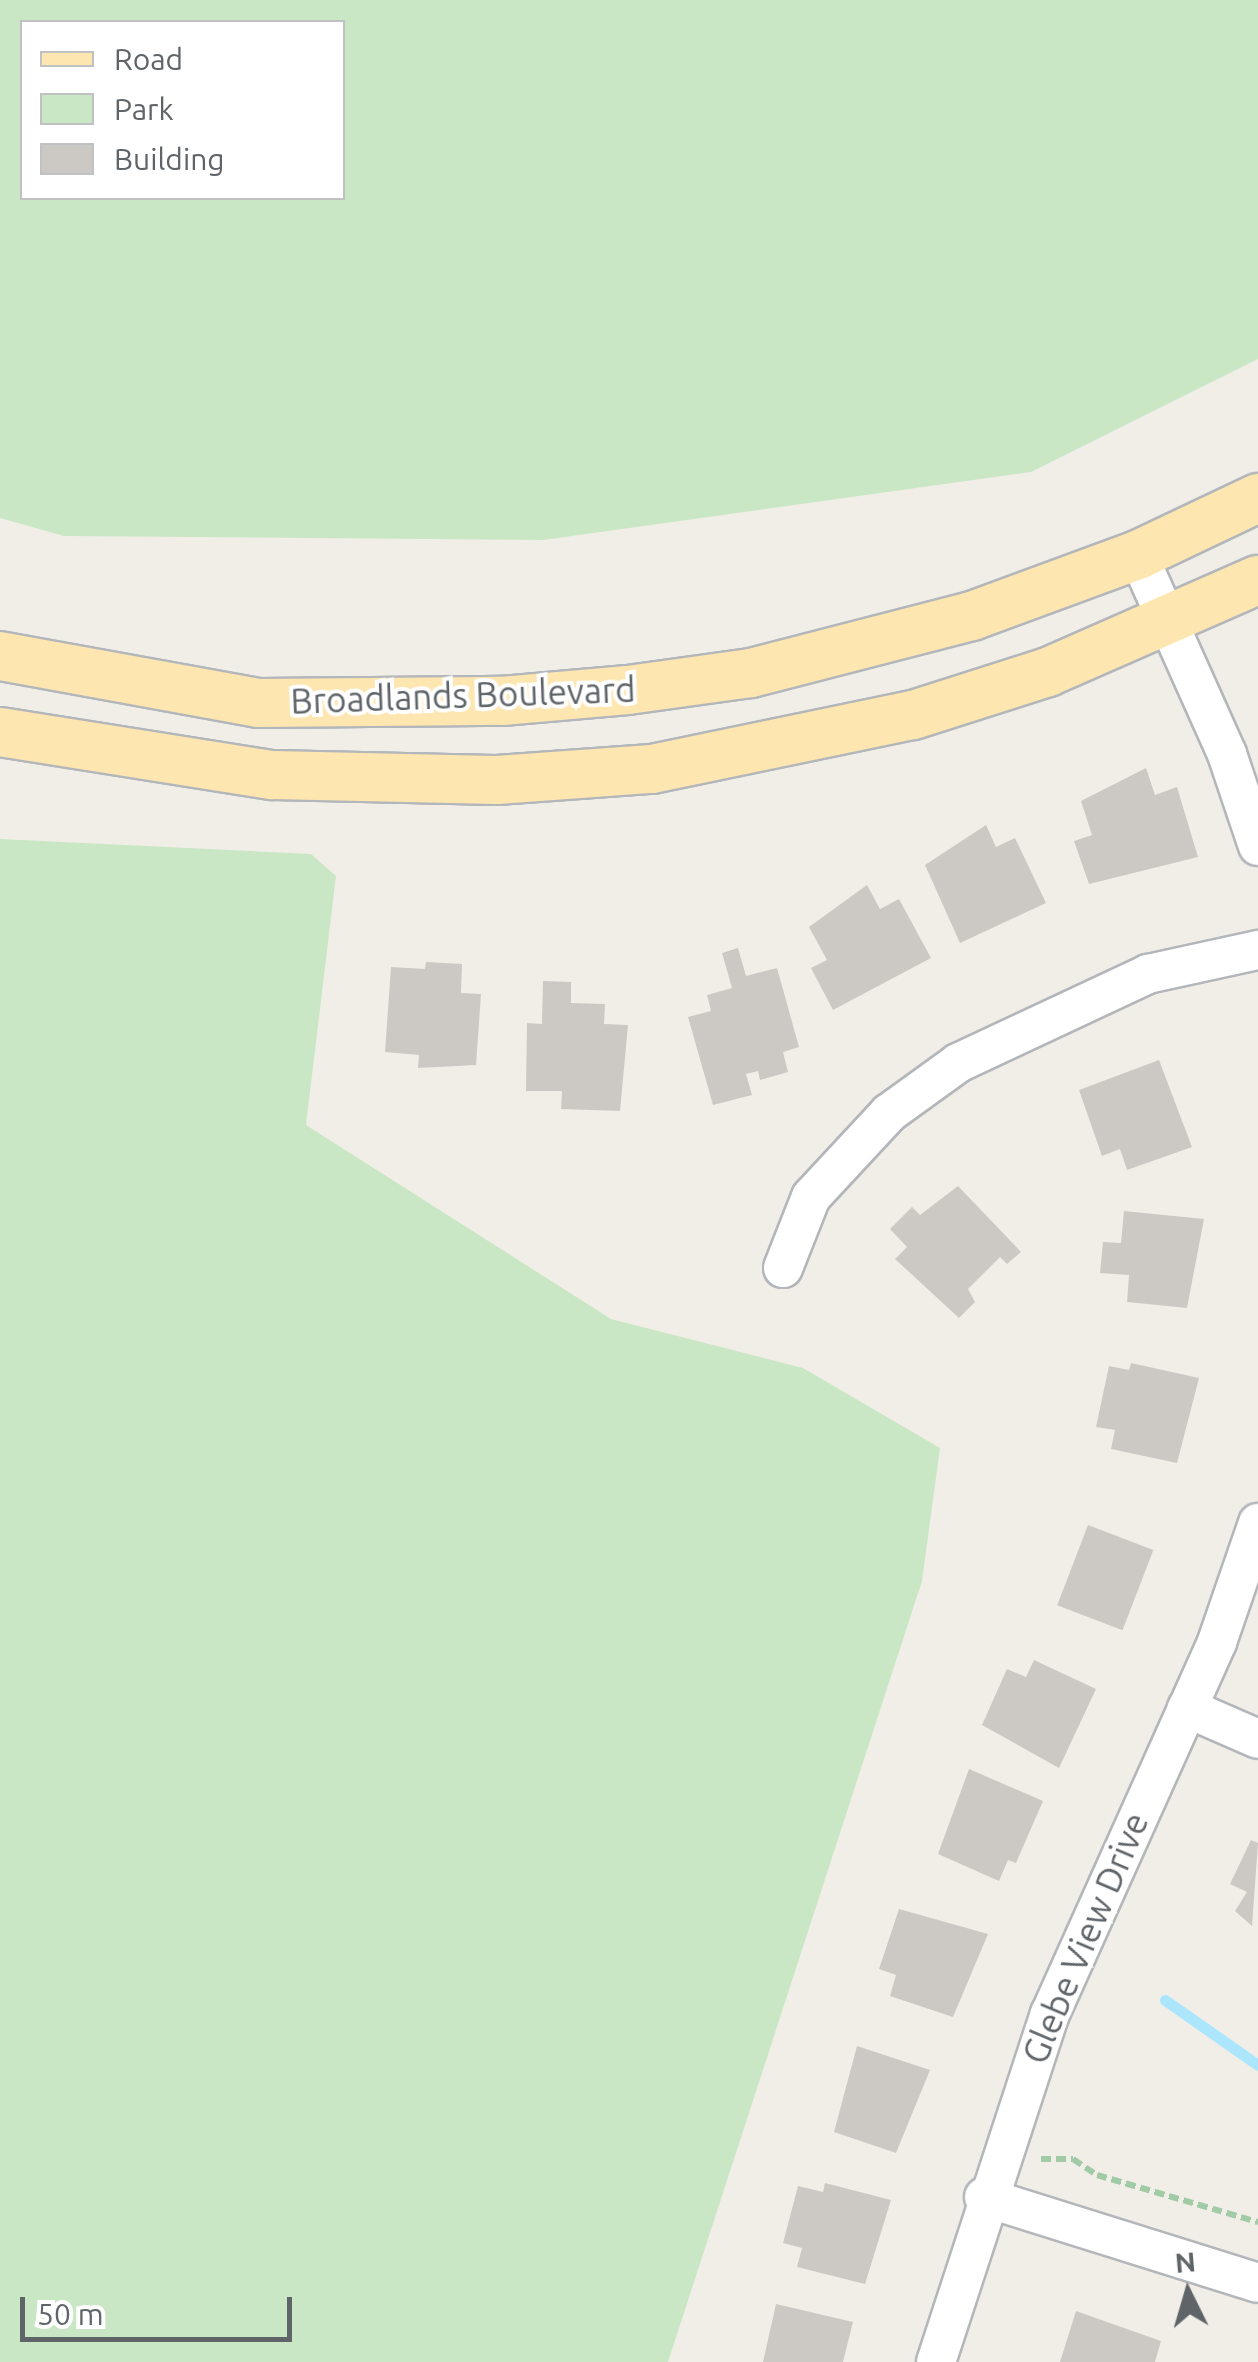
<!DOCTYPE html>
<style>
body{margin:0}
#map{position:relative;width:1258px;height:2362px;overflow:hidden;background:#f1eee8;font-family:Ubuntu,sans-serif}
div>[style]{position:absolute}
.green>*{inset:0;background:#cae7c5}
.stream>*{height:11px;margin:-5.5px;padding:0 5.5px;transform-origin:5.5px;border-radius:5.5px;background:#abe6fd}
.building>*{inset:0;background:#ccc9c5;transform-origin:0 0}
.path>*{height:6px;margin-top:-3px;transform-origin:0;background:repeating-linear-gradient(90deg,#a0cba6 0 10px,transparent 0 15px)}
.roads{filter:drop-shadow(2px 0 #b3b6ba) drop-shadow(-2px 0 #b3b6ba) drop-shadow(0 2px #b3b6ba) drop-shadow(0 -2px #b3b6ba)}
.minor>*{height:38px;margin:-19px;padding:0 19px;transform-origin:19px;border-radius:19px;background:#fff}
.major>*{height:48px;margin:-24px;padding:0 24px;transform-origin:24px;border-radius:24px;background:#fee6b0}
span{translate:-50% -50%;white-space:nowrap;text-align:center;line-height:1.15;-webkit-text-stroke:8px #fff;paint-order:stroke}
.street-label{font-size:35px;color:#5f6468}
.legend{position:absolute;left:20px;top:20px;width:325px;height:180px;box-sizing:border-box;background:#fff;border:2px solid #bfc1c3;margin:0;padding:12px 18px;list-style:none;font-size:30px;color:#5f6468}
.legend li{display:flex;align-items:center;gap:20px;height:50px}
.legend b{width:50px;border:2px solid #bfc1c3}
.north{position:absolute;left:1138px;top:2242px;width:100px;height:100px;-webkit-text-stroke:8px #fff;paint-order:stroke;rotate:355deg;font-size:28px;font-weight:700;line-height:40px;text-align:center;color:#5f6468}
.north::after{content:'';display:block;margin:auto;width:35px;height:45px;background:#5f6468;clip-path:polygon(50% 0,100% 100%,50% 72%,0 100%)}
.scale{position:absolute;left:20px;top:2297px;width:272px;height:45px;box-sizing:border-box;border:5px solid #5f6468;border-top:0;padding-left:12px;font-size:30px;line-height:35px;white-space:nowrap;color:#5f6468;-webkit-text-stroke:8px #fff;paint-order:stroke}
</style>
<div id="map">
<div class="green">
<i style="clip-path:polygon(evenodd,0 0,1258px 0,1258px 359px,1031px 472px,543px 540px,64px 536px,0 518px,0 0,342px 22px,342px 198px,22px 198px,22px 22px,342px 22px)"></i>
<i style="clip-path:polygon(0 839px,311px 854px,336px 876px,306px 1125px,611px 1319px,803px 1368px,940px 1448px,922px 1581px,668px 2362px,0 2362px)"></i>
</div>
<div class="stream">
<i style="left:1165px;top:2000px;width:113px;rotate:35deg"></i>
</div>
<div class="building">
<i style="clip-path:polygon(1146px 768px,1155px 795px,1177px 787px,1198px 857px,1089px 884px,1074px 841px,1092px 835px,1081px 801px)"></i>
<i style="clip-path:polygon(986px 825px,996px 847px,1015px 838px,1046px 903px,960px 943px,925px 865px)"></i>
<i style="clip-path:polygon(867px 885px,880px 909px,899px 899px,931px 958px,833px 1010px,811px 968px,827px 960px,809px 927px)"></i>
<i style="clip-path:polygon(738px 948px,746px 976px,777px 968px,799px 1047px,783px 1052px,788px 1072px,760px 1080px,758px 1071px,746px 1074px,752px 1095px,713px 1105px,688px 1017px,711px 1011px,707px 995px,732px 988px,722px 953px)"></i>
<i style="clip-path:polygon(426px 962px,462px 964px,461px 993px,481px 994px,476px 1065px,418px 1068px,419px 1055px,385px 1052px,391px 967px,425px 969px)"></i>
<i style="clip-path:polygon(543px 981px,571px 982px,571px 1003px,605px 1004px,604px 1024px,628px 1025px,620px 1111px,561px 1109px,562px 1091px,526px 1091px,527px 1023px,542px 1024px)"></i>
<i style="clip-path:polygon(1159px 1060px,1192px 1147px,1127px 1170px,1120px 1149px,1102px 1156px,1079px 1090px)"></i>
<i style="clip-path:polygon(958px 1186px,1021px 1252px,1007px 1264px,1000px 1257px,968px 1289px,975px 1302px,959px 1318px,895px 1259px,907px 1247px,890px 1229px,912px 1207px,920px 1215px)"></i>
<i style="clip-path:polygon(1124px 1211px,1204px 1219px,1187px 1308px,1127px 1302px,1129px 1275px,1100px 1273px,1103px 1242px,1121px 1243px)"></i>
<i style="clip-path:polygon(1131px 1363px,1199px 1378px,1177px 1463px,1111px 1449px,1115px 1430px,1096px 1427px,1109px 1366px,1129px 1370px)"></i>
<i style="left:1088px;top:1525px;width:70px;height:86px;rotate:21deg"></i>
<i style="clip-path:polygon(1034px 1660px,1096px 1689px,1059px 1768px,982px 1725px,1007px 1669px,1026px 1677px)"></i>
<i style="clip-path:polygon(969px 1769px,1043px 1801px,1016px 1863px,1008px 1860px,999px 1881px,938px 1854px)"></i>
<i style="clip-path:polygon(1251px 1840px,1258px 1843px,1252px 1926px,1235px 1911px,1247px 1892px,1230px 1884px)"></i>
<i style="clip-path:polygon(899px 1909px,988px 1934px,953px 2017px,890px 1996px,896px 1975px,879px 1969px)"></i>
<i style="clip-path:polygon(857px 2046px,930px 2070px,896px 2153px,834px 2132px)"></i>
<i style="clip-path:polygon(825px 2183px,891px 2200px,865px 2284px,797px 2267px,802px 2248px,783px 2243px,798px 2186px,823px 2192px)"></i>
<i style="clip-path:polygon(776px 2304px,853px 2322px,843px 2362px,763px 2362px)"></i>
<i style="clip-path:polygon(1076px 2311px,1161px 2341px,1155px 2362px,1060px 2362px)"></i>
</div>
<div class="path">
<i style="left:1041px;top:2159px;width:32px"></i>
<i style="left:1073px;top:2159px;width:29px;rotate:34deg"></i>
<i style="left:1097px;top:2175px;width:168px;rotate:16.3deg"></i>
</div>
<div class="roads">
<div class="minor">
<i style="left:1138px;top:555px;width:218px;rotate:65.9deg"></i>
<i style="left:1227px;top:754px;width:97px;rotate:71.4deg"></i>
<i style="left:783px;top:1268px;width:76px;rotate:-68.5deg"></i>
<i style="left:811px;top:1197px;width:115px;rotate:-47.1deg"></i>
<i style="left:889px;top:1113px;width:85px;rotate:-35.9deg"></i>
<i style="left:958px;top:1063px;width:210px;rotate:-25.1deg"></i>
<i style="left:1148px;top:974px;width:113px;rotate:-12.3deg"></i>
<i style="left:1187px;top:1708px;width:77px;rotate:23.6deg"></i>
<i style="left:984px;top:2197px;width:287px;rotate:17.4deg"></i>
<i style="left:936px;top:2362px;width:366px;rotate:-71.9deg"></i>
<i style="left:1050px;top:2014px;width:408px;rotate:-65.8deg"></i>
<i style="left:1217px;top:1642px;width:126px;rotate:-71deg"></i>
</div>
<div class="major">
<i style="left:0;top:656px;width:262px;rotate:10.3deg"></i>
<i style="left:258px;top:703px;width:244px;rotate:-0.5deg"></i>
<i style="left:502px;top:701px;width:126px;rotate:-5deg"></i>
<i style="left:628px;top:690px;width:124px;rotate:-7.9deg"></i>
<i style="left:751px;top:673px;width:228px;rotate:-14.5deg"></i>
<i style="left:972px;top:616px;width:177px;rotate:-20.2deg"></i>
<i style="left:1138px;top:555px;width:133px;rotate:-25.4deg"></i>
<i style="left:0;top:732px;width:276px;rotate:9deg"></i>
<i style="left:273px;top:775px;width:224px;rotate:1.3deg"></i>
<i style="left:497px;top:780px;width:155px;rotate:-4.1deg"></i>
<i style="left:652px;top:769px;width:267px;rotate:-11.7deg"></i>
<i style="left:913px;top:715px;width:142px;rotate:-17.7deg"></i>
<i style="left:1048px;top:672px;width:229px;rotate:-23.7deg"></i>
</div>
</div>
<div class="street-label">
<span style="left:463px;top:695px;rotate:-2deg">Broadlands Boulevard</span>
<span style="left:1085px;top:1938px;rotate:-67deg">Glebe View Drive</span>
</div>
<ul class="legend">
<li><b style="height:12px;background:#fee6b0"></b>Road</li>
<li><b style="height:28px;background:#cae7c5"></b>Park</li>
<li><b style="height:28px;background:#ccc9c5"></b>Building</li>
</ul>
<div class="north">N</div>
<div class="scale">50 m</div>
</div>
